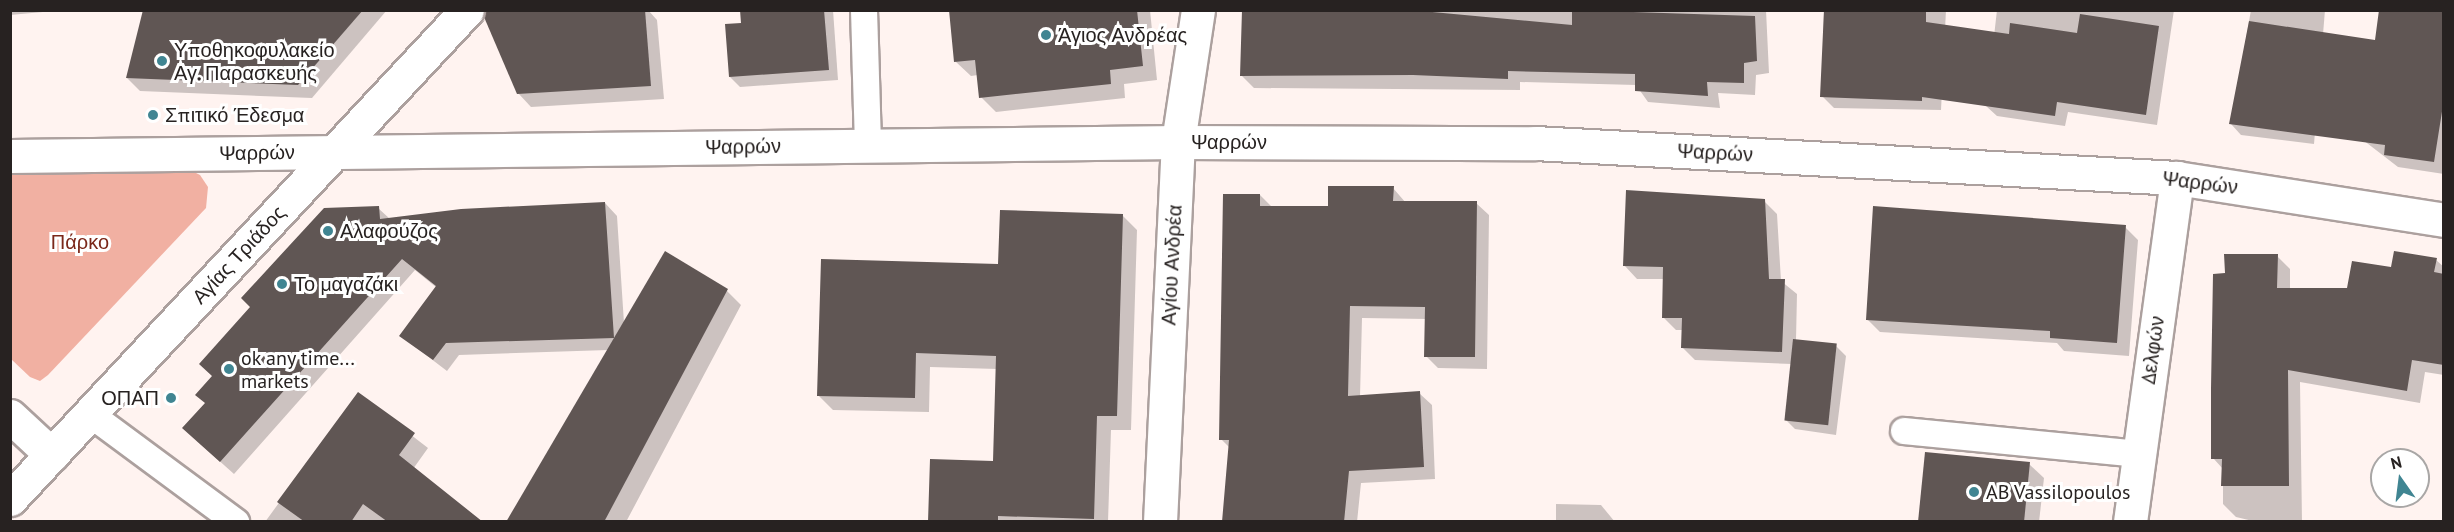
<!DOCTYPE html>
<meta charset="utf-8">
<style>
body{margin:0}
#map{position:relative;width:2454px;height:532px;overflow:hidden;background:#fff3f0;font-family:"PT Sans",sans-serif}
div>[style]{position:absolute}
.green>*{inset:0;background:#f1b0a2}
.shadow>*{inset:0;background:#0003}
.building>*{inset:0;background:#605654;transform-origin:0 0}
.roads{filter:drop-shadow(2px 0 #aca09e) drop-shadow(-2px 0 #aca09e) drop-shadow(0 2px #aca09e) drop-shadow(0 -2px #aca09e)}
.lane>*{height:26px;margin:-13px;padding:0 13px;transform-origin:13px;border-radius:13px;background:#fff}
.street>*{height:33px;margin:-16.5px;padding:0 16.5px;transform-origin:16.5px;border-radius:16.5px;background:#fff}
.secondary>*{height:33px;margin:-16.5px;padding:0 16.5px;transform-origin:16.5px;border-radius:16.5px;background:#fff}
.dots>*{width:16px;height:16px;translate:-50% -50%;box-sizing:border-box;border:3px solid #fff;border-radius:50%}
span{translate:-50% -50%;white-space:nowrap;text-align:center;line-height:1.15;-webkit-text-stroke:6px #fff;paint-order:stroke}
.poi-label{font-size:20px;color:#272221}
.left{translate:0 -50%;text-align:left}
.right{translate:-100% -50%;text-align:right}
.street-label{font-size:20px;color:#272221}
.park-label{font-size:20px;color:#7b281a}
.frame{position:absolute;inset:0;border:12px solid #272221;pointer-events:none}
.north{position:absolute;left:2370px;top:448px;width:60px;height:60px;box-sizing:border-box;background:#fff;border:2px solid #a9a7a6;border-radius:50%;rotate:346deg;font-size:16px;font-weight:700;line-height:24px;text-align:center;color:#272221}
.north::after{content:'';display:block;margin:auto;width:21px;height:27px;background:#408592;clip-path:polygon(50% 0,100% 100%,50% 72%,0 100%)}
</style>
<div id="map">
<div class="green">
<i style="clip-path:polygon(190px 170px,200px 175px,208px 187px,206px 208px,48px 375px,40px 381px,30px 377px,11px 359px,11px 173px)"></i>
</div>
<div class="shadow">
<i style="clip-path:polygon(10px 10px,54px 10px,54px 11px,10px 15px)"></i>
<i style="clip-path:polygon(150px 10px,387px 10px,312px 98px,140px 91px,127px 78px)"></i>
<i style="clip-path:polygon(631px 10px,648px 10px,657px 20px,664px 99px,531px 107px,518px 93px)"></i>
<i style="clip-path:polygon(755px 10px,833px 10px,838px 80px,740px 87px,730px 77px,743px 24px)"></i>
<i style="clip-path:polygon(950px 10px,1150px 10px,1157px 80px,1124px 84px,1125px 98px,996px 112px,981px 97px,978px 75px,971px 76px,956px 62px)"></i>
<i style="clip-path:polygon(1244px 10px,1766px 10px,1769px 73px,1756px 75px,1755px 95px,1718px 93px,1720px 108px,1648px 102px,1636px 85px,1520px 82px,1520px 90px,1254px 88px,1242px 76px)"></i>
<i style="clip-path:polygon(1824px 10px,1946px 10px,1941px 110px,1834px 108px,1822px 96px)"></i>
<i style="clip-path:polygon(1997px 10px,2174px 10px,2157px 125px,2068px 112px,2065px 126px,1997px 116px,1986px 106px)"></i>
<i style="clip-path:polygon(2251px 10px,2325px 10px,2314px 144px,2241px 135px,2231px 124px)"></i>
<i style="clip-path:polygon(2444px 10px,2444px 174px,2398px 167px,2363px 140px)"></i>
<i style="clip-path:polygon(1393px 188px,1406px 203px,1476px 203px,1489px 215px,1487px 369px,1438px 368px,1426px 356px,1426px 319px,1362px 318px,1360px 397px,1419px 393px,1432px 405px,1435px 479px,1361px 483px,1357px 522px,1223px 522px,1230px 448px,1221px 439px,1260px 195px,1272px 207px,1329px 208px)"></i>
<i style="clip-path:polygon(1764px 201px,1777px 214px,1781px 281px,1797px 294px,1796px 340px,1836px 346px,1846px 356px,1836px 435px,1795px 429px,1785px 419px,1792px 364px,1695px 360px,1682px 347px,1683px 330px,1676px 330px,1663px 317px,1664px 279px,1637px 279px,1624px 265px)"></i>
<i style="clip-path:polygon(605px 203px,617px 216px,624px 323px,727px 291px,741px 305px,626px 522px,507px 522px,608px 350px,459px 355px,447px 371px,401px 336px,437px 288px,415px 270px,234px 474px,197px 441px,378px 208px,390px 219px)"></i>
<i style="clip-path:polygon(1122px 215px,1137px 230px,1131px 430px,1111px 430px,1108px 522px,930px 522px,994px 462px,997px 369px,930px 367px,929px 412px,833px 410px,818px 395px,1000px 266px)"></i>
<i style="clip-path:polygon(2125px 227px,2138px 240px,2129px 356px,2064px 351px,2057px 343px,1880px 332px,1867px 319px)"></i>
<i style="clip-path:polygon(2277px 256px,2290px 269px,2290px 290px,2348px 290px,2392px 269px,2436px 260px,2444px 267px,2444px 375px,2425px 372px,2420px 403px,2300px 382px,2302px 522px,2257px 522px,2236px 517px,2223px 504px,2223px 469px,2213px 458px,2226px 274px)"></i>
<i style="clip-path:polygon(358px 394px,428px 448px,413px 469px,478px 522px,265px 522px)"></i>
<i style="clip-path:polygon(2029px 464px,2044px 478px,2039px 522px,1920px 522px)"></i>
<i style="clip-path:polygon(1556px 504px,1601px 505px,1615px 522px,1556px 522px)"></i>
</div>
<div class="building">
<i style="clip-path:polygon(143px 10px,363px 10px,298px 85px,126px 78px)"></i>
<i style="clip-path:polygon(485px 10px,645px 10px,651px 86px,517px 94px,484px 17px)"></i>
<i style="clip-path:polygon(740px 10px,824px 10px,829px 70px,729px 77px,725px 24px,741px 23px)"></i>
<i style="clip-path:polygon(949px 10px,1137px 10px,1143px 66px,1110px 70px,1111px 84px,979px 98px,975px 60px,954px 62px)"></i>
<i style="clip-path:polygon(1242px 10px,1411px 10px,1572px 25px,1572px 10px,1755px 16px,1757px 61px,1744px 63px,1744px 83px,1707px 82px,1708px 96px,1635px 91px,1635px 74px,1508px 71px,1508px 79px,1413px 75px,1240px 76px)"></i>
<i style="clip-path:polygon(1824px 10px,1926px 10px,1926px 22px,2009px 34px,2010px 23px,2077px 33px,2080px 14px,2159px 26px,2146px 115px,2057px 102px,2055px 116px,1922px 97px,1922px 101px,1820px 97px)"></i>
<i style="clip-path:polygon(2379px 10px,2444px 10px,2444px 99px,2434px 162px,2384px 155px,2385px 145px,2229px 124px,2249px 21px,2375px 40px)"></i>
<i style="clip-path:polygon(1328px 186px,1394px 186px,1393px 201px,1477px 201px,1475px 357px,1424px 357px,1425px 307px,1350px 306px,1348px 396px,1420px 391px,1424px 467px,1349px 471px,1344px 522px,1222px 522px,1229px 440px,1219px 440px,1223px 194px,1260px 194px,1260px 206px,1328px 206px)"></i>
<i style="clip-path:polygon(1626px 190px,1765px 199px,1769px 279px,1785px 279px,1782px 352px,1681px 348px,1682px 318px,1662px 318px,1663px 267px,1623px 266px)"></i>
<i style="clip-path:polygon(605px 202px,614px 338px,446px 343px,433px 360px,399px 336px,436px 286px,402px 259px,220px 462px,182px 428px,205px 403px,195px 395px,212px 376px,199px 364px,250px 307px,241px 298px,324px 208px,379px 206px,380px 219px,461px 209px)"></i>
<i style="clip-path:polygon(1873px 206px,2126px 225px,2117px 343px,2050px 338px,2050px 331px,1866px 320px)"></i>
<i style="clip-path:polygon(1000px 210px,1123px 214px,1117px 416px,1097px 416px,1094px 519px,998px 516px,998px 522px,928px 522px,930px 459px,993px 461px,996px 356px,916px 353px,915px 398px,817px 396px,821px 259px,998px 264px)"></i>
<i style="clip-path:polygon(665px 251px,728px 289px,604px 522px,506px 522px)"></i>
<i style="clip-path:polygon(2394px 251px,2437px 258px,2434px 272px,2444px 274px,2444px 365px,2412px 360px,2407px 391px,2288px 370px,2289px 486px,2221px 486px,2222px 459px,2211px 459px,2211px 388px,2213px 274px,2225px 273px,2224px 254px,2278px 254px,2277px 288px,2347px 288px,2352px 261px,2391px 267px)"></i>
<i style="left:1793px;top:339px;width:44px;height:82px;rotate:6deg"></i>
<i style="clip-path:polygon(358px 392px,415px 433px,399px 455px,483px 522px,388px 522px,363px 504px,351px 522px,305px 522px,277px 502px)"></i>
<i style="clip-path:polygon(1925px 452px,2030px 462px,2024px 522px,1918px 522px)"></i>
</div>
<div class="roads">
<div class="lane">
<i style="left:864px;top:10px;width:136px;rotate:88.3deg"></i>
<i style="left:90px;top:414px;width:182px;rotate:36.5deg"></i>
<i style="left:1904px;top:431px;width:236px;rotate:5.6deg"></i>
</div>
<div class="street">
<i style="left:10px;top:156px;width:1168px;rotate:-0.69deg"></i>
<i style="left:1178px;top:142px;width:357px;rotate:0.2deg"></i>
<i style="left:1535px;top:143px;width:643px;rotate:3.12deg"></i>
<i style="left:2177px;top:178px;width:270px;rotate:8.9deg"></i>
<i style="left:10px;top:416px;width:57px;rotate:42.9deg"></i>
<i style="left:1160px;top:522px;width:380px;rotate:-87.3deg"></i>
<i style="left:1178px;top:142px;width:134px;rotate:-81.4deg"></i>
<i style="left:2130px;top:522px;width:347px;rotate:-82.2deg"></i>
</div>
<div class="secondary">
<i style="left:10px;top:499px;width:669px;rotate:-46.94deg"></i>
</div>
</div>
<div class="dots">
<i style="left:1046px;top:35px;background:#408592"></i>
<i style="left:162px;top:61px;background:#408592"></i>
<i style="left:153px;top:115px;background:#408592"></i>
<i style="left:328px;top:231px;background:#408592"></i>
<i style="left:282px;top:284px;background:#408592"></i>
<i style="left:229px;top:369px;background:#408592"></i>
<i style="left:171px;top:398px;background:#408592"></i>
<i style="left:1974px;top:492px;background:#408592"></i>
</div>
<div class="poi-label">
<span class="left" style="left:1058px;top:35px">Άγιος Ανδρέας</span>
<span class="left" style="left:174px;top:62px">Υποθηκοφυλακείο<br>Αγ. Παρασκευής</span>
<span class="left" style="left:165px;top:115px">Σπιτικό Έδεσμα</span>
<span class="left" style="left:340px;top:231px">Αλαφούζος</span>
<span class="left" style="left:294px;top:284px">Το μαγαζάκι</span>
<span class="left" style="left:241px;top:370px">ok any time...<br>markets</span>
<span class="right" style="left:159px;top:398px">ΟΠΑΠ</span>
<span class="left" style="left:1986px;top:492px">AB Vassilopoulos</span>
</div>
<div class="street-label">
<span style="left:1229px;top:142px">Ψαρρών</span>
<span style="left:743px;top:147px;rotate:-1deg">Ψαρρών</span>
<span style="left:257px;top:153px;rotate:-1deg">Ψαρρών</span>
<span style="left:1715px;top:153px;rotate:3deg">Ψαρρών</span>
<span style="left:2200px;top:183px;rotate:7deg">Ψαρρών</span>
<span style="left:239px;top:255px;rotate:-47deg">Αγίας Τριάδος</span>
<span style="left:1172px;top:265px;rotate:-87deg">Αγίου Ανδρέα</span>
<span style="left:2153px;top:350px;rotate:-82deg">Δελφών</span>
</div>
<div class="park-label">
<span style="left:80px;top:242px">Πάρκο</span>
</div>
<div class="frame"></div>
<div class="north">N</div>
</div>
